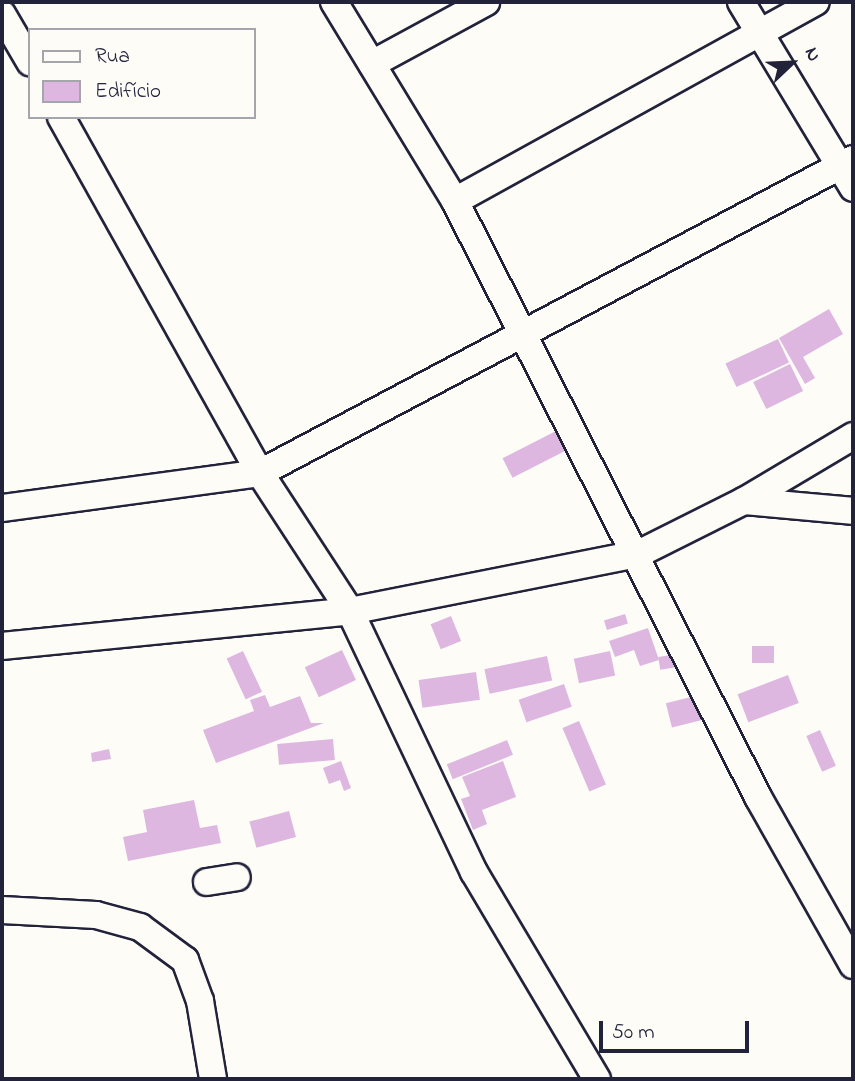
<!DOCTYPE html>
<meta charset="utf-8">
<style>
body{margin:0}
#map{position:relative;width:855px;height:1081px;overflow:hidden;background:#fdfcf7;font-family:"Indie Flower",sans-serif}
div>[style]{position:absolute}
.building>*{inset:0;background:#deb7e0;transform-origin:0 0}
.roads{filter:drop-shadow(2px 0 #22223b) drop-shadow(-2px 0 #22223b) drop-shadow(0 2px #22223b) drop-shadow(0 -2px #22223b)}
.minor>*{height:26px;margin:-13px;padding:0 13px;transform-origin:13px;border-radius:13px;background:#fdfcf7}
span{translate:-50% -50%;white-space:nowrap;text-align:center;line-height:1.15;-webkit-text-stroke:5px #fdfcf7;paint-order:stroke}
.frame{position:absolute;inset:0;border:4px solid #22223b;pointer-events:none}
.legend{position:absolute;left:28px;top:28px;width:228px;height:91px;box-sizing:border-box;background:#fdfcf7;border:2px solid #a5a5ac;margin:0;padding:9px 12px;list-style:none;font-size:21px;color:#22223b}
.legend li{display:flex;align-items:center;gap:14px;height:35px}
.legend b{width:35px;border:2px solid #a5a5ac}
.north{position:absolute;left:757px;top:28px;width:70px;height:70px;-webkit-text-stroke:5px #fdfcf7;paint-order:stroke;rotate:67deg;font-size:19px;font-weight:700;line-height:28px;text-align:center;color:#22223b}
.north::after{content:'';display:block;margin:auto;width:24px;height:32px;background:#22223b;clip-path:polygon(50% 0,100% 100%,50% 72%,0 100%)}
.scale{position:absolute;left:599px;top:1021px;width:150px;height:32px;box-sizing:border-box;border:4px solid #22223b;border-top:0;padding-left:9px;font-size:21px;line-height:24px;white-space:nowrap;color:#22223b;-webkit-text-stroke:5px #fdfcf7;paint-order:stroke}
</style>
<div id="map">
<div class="building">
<i style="clip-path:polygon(829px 309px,843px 334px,803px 357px,815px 378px,805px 384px,779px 338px)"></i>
<i style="left:778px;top:339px;width:26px;height:58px;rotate:65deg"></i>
<i style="left:790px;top:364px;width:30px;height:41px;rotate:64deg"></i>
<i style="left:556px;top:431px;width:22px;height:60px;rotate:63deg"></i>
<i style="left:625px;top:614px;width:10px;height:22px;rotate:73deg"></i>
<i style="left:451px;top:616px;width:27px;height:22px;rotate:68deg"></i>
<i style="clip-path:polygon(648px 628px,659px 660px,640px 666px,634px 650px,615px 657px,609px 641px)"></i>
<i style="left:774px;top:646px;width:17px;height:22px;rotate:90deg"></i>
<i style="left:342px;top:650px;width:33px;height:41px;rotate:65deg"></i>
<i style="left:243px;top:651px;width:45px;height:18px;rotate:65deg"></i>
<i style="left:610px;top:651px;width:25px;height:37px;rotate:78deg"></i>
<i style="left:677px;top:654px;width:13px;height:19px;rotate:81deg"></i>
<i style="left:547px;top:656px;width:25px;height:64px;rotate:78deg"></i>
<i style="left:476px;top:672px;width:28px;height:58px;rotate:82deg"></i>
<i style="left:788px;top:675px;width:30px;height:54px;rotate:69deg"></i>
<i style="left:564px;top:684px;width:24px;height:48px;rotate:71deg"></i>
<i style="clip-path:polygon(265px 695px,270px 707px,300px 696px,311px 723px,324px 723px,216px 763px,203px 730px,254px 711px,250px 700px)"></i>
<i style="left:695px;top:696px;width:25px;height:30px;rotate:76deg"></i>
<i style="left:579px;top:721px;width:69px;height:18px;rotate:67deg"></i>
<i style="left:820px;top:730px;width:39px;height:15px;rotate:66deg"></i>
<i style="left:333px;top:739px;width:21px;height:56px;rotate:85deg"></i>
<i style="left:507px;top:740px;width:16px;height:65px;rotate:68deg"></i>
<i style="clip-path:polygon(109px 749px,111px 759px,92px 762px,91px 753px)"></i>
<i style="clip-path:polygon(341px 761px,351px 788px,344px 791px,340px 780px,329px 784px,323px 768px)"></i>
<i style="clip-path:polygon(503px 761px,516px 797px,482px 810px,487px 824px,473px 830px,461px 799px,470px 796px,462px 777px)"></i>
<i style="clip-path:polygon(194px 800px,200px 828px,217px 825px,221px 843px,128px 861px,123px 837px,147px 832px,143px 810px)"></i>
<i style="left:289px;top:811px;width:27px;height:41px;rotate:75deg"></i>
</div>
<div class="roads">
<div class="minor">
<i style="left:334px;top:2px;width:233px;rotate:58.7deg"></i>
<i style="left:455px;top:201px;width:669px;rotate:63.05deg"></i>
<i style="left:758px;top:797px;width:193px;rotate:60.5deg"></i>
<i style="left:741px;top:2px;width:217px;rotate:58.9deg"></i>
<i style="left:2px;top:14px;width:56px;rotate:59.7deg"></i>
<i style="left:372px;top:64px;width:130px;rotate:-28.5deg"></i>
<i style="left:61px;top:117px;width:408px;rotate:60.8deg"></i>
<i style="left:260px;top:473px;width:165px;rotate:56.9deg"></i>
<i style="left:350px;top:611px;width:289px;rotate:64.6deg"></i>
<i style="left:474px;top:872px;width:241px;rotate:59.3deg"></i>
<i style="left:455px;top:201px;width:412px;rotate:-28.9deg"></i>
<i style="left:744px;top:501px;width:109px;rotate:5.2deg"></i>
<i style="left:2px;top:508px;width:260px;rotate:-7.7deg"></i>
<i style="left:260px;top:473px;width:671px;rotate:-27.9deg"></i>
<i style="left:2px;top:646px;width:350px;rotate:-5.7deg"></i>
<i style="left:350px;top:611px;width:294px;rotate:-11.2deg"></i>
<i style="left:638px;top:554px;width:119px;rotate:-26.6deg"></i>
<i style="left:744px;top:501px;width:127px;rotate:-30.8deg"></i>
<i style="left:207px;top:882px;width:30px;rotate:-9deg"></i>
<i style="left:2px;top:910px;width:94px;rotate:3deg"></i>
<i style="left:96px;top:915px;width:46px;rotate:15.3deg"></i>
<i style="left:140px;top:927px;width:56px;rotate:36.3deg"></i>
<i style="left:185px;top:960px;width:44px;rotate:69.9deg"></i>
<i style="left:200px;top:1001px;width:79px;rotate:80.5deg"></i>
</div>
</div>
<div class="frame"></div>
<ul class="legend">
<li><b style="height:9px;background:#fdfcf7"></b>Rua</li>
<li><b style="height:19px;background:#deb7e0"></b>Edifício</li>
</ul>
<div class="north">N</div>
<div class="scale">50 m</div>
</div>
